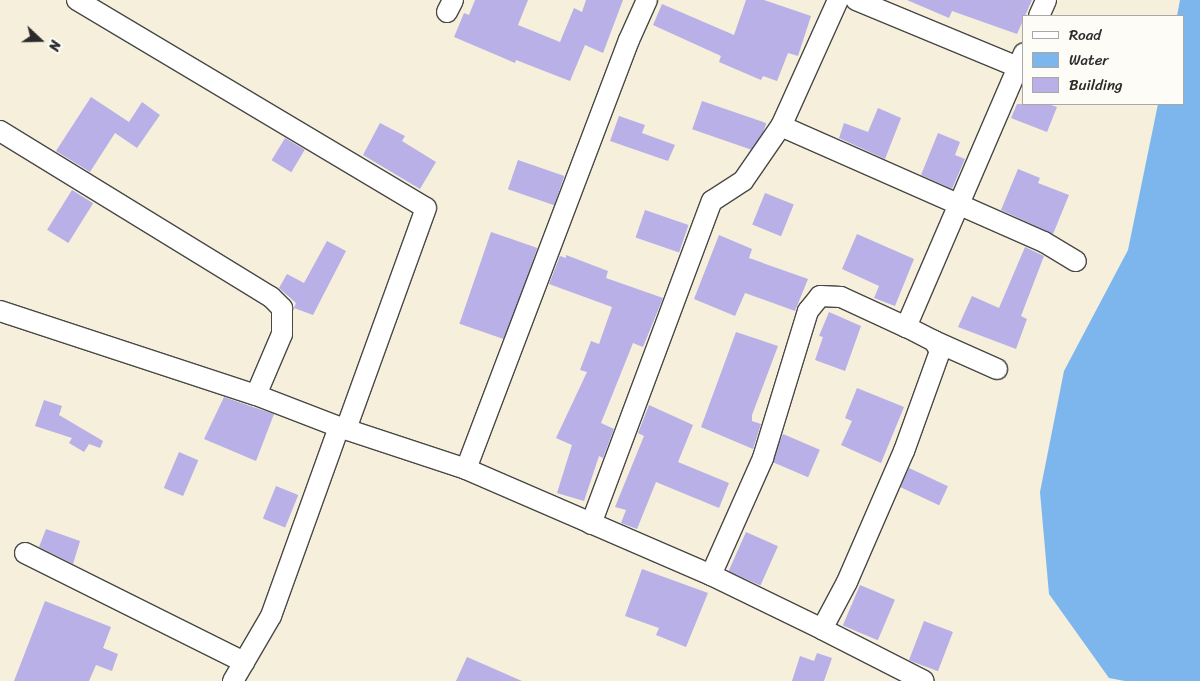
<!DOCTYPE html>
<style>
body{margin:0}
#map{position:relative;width:1200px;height:681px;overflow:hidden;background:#f5efdc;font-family:Sriracha,sans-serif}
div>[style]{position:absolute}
.water>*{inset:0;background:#7cb6ed}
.building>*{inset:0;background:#b8b0e6;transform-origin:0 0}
.roads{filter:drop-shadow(1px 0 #494846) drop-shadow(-1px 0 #494846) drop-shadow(0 1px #494846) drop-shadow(0 -1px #494846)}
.minor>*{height:20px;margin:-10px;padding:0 10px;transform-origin:10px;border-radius:10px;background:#fff}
span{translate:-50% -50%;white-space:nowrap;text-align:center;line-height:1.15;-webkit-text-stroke:4px #fdfcf7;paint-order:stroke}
.legend{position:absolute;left:1022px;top:15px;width:162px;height:90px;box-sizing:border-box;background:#fdfcf7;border:1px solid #a9a8a5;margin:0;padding:6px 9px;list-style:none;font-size:15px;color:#2b2b2b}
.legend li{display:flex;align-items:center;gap:10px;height:25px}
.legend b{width:25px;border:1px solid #a9a8a5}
.north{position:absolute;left:15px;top:15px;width:50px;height:50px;-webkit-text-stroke:4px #fdfcf7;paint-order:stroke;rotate:111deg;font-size:14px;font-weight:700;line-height:20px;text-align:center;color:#2b2b2b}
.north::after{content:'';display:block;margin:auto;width:18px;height:22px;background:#2b2b2b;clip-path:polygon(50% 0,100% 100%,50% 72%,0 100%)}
</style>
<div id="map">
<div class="water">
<i style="clip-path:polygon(1180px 0,1200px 0,1200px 681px,1125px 681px,1109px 678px,1049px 594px,1040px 492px,1064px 371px,1128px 250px,1158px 104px,1184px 104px,1184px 16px,1177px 16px)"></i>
</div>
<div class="building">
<i style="clip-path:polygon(475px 0,528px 0,518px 25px,560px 42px,574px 8px,582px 12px,586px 0,623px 0,603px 53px,585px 45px,570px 81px,516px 60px,515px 63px,454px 37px,464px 13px,469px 15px)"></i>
<i style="clip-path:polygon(746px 0,764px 0,811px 16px,798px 56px,788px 53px,777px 81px,763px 76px,761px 80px,719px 62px,721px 56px,653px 25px,662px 4px,734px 35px)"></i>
<i style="clip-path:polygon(907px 0,1032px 0,1017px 34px,952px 11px,949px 18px)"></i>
<i style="clip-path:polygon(91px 97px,129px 122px,142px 102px,160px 115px,137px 148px,115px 133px,90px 172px,56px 151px)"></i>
<i style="left:702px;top:101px;width:68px;height:30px;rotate:19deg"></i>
<i style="clip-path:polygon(1017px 104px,1048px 104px,1057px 107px,1047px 132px,1011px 118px)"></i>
<i style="clip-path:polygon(878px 108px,901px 118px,885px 159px,839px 138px,844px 123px,868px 132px)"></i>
<i style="clip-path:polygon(619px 116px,645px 125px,642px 133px,675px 145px,668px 161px,610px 141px)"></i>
<i style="clip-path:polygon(380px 123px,405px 136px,402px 141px,436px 162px,420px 189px,363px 155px)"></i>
<i style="clip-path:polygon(938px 133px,960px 142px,955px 155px,965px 159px,952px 189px,921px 175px)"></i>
<i style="left:285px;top:138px;width:23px;height:26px;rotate:31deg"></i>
<i style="left:518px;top:160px;width:49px;height:31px;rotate:19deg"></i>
<i style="clip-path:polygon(1018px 169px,1040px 178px,1038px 183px,1069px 195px,1053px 234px,1001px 210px)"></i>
<i style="left:72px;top:190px;width:25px;height:47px;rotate:32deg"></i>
<i style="left:765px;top:193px;width:31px;height:34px;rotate:22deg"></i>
<i style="left:645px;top:210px;width:46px;height:29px;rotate:19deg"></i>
<i style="left:491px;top:232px;width:49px;height:97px;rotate:19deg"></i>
<i style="clip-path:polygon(857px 234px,914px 259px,895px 306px,874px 298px,879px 286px,842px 269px)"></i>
<i style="clip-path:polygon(719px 235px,752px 249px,749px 258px,808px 279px,795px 311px,745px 293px,735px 316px,694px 299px)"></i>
<i style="clip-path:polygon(327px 241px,346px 251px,313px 315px,294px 308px,296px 303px,279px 288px,287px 274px,304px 283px)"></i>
<i style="clip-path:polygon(1025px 247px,1044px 256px,1021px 316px,1027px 319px,1016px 349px,958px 327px,972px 296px,999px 308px)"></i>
<i style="clip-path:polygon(566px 255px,608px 271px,606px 278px,663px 298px,643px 347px,633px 343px,601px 423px,614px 429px,603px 458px,599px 456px,584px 501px,557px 493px,572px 445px,556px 438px,587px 372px,580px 370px,591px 341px,599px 344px,612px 307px,549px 284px,560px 256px,566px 258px)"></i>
<i style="clip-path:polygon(829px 312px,861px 326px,845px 371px,815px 360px,823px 337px,819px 336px)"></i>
<i style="clip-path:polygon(736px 332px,778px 346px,752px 415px,752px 421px,761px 424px,753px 449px,701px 427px)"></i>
<i style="clip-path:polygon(857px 388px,904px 407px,881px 463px,841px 445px,852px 421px,845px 418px)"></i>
<i style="clip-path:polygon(224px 397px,274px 414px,256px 461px,204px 439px)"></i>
<i style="clip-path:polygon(44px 400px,62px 406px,59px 415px,103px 441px,100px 448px,89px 444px,84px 452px,69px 443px,72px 438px,35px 426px)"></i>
<i style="clip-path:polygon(649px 405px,693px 425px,678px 462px,729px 483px,719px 508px,656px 482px,637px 529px,621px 523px,626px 510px,615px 507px,644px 436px,638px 433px)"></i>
<i style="left:783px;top:434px;width:40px;height:30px;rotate:23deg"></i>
<i style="left:179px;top:452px;width:21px;height:39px;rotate:23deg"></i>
<i style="left:909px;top:468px;width:43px;height:21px;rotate:25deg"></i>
<i style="left:276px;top:486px;width:24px;height:35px;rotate:22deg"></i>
<i style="clip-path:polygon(46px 529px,80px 541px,73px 564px,39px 547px)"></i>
<i style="left:746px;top:532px;width:35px;height:43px;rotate:24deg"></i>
<i style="clip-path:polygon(642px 569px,708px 593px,686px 647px,656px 635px,659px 628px,625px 616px)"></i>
<i style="left:860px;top:585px;width:38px;height:44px;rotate:23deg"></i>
<i style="clip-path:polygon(45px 601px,111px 627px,103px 648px,118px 654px,112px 671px,96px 665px,89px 681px,14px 681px)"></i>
<i style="left:924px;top:621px;width:31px;height:42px;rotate:21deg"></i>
<i style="clip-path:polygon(817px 653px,832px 658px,824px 681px,792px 681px,800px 656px,814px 661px)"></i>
<i style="clip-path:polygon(467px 657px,522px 681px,456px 681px)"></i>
</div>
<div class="roads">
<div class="minor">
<i style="left:77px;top:0;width:406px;rotate:30.8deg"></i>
<i style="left:426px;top:208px;width:235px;rotate:109.9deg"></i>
<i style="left:838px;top:0;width:138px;rotate:114.3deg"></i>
<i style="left:781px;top:126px;width:287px;rotate:23.8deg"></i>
<i style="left:1044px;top:242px;width:37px;rotate:31deg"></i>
<i style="left:856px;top:0;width:175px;rotate:22.5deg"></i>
<i style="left:447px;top:12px;width:13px;rotate:-63deg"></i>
<i style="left:1039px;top:16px;width:17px;rotate:-66deg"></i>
<i style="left:0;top:131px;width:318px;rotate:31.5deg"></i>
<i style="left:271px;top:297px;width:16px;rotate:45deg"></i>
<i style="left:282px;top:308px;width:26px;rotate:90deg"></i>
<i style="left:282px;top:334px;width:66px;rotate:113.1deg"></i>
<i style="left:0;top:311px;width:269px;rotate:18.2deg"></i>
<i style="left:256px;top:395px;width:89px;rotate:21.1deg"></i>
<i style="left:339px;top:427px;width:134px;rotate:18.3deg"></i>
<i style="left:466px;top:469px;width:267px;rotate:23.4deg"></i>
<i style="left:711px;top:575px;width:123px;rotate:25.9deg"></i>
<i style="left:822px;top:629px;width:53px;rotate:-62deg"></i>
<i style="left:847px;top:582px;width:143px;rotate:-66.5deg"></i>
<i style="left:904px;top:451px;width:106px;rotate:-70.2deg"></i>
<i style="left:940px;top:351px;width:12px;rotate:-121deg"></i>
<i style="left:934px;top:341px;width:31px;rotate:-153deg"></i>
<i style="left:934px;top:341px;width:69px;rotate:24deg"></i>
<i style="left:466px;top:469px;width:459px;rotate:-69.2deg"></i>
<i style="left:629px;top:40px;width:44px;rotate:-65.8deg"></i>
<i style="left:591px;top:524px;width:345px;rotate:-69.5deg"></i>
<i style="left:712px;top:201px;width:37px;rotate:-33deg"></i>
<i style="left:743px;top:181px;width:67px;rotate:-55.4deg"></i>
<i style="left:25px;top:553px;width:245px;rotate:26.5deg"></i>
<i style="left:711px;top:575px;width:128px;rotate:-66deg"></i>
<i style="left:763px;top:458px;width:154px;rotate:-73deg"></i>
<i style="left:808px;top:311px;width:19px;rotate:-51deg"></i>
<i style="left:820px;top:296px;width:21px;rotate:3deg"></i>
<i style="left:841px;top:297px;width:72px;rotate:24.8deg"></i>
<i style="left:906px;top:327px;width:298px;rotate:-66.7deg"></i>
<i style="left:822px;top:629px;width:114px;rotate:27deg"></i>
<i style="left:233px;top:681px;width:75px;rotate:-59.7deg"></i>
<i style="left:271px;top:616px;width:201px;rotate:-70.2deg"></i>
</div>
</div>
<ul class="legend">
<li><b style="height:6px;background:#fff"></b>Road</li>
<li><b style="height:14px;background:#7cb6ed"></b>Water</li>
<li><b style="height:14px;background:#b8b0e6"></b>Building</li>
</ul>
<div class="north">N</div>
</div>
